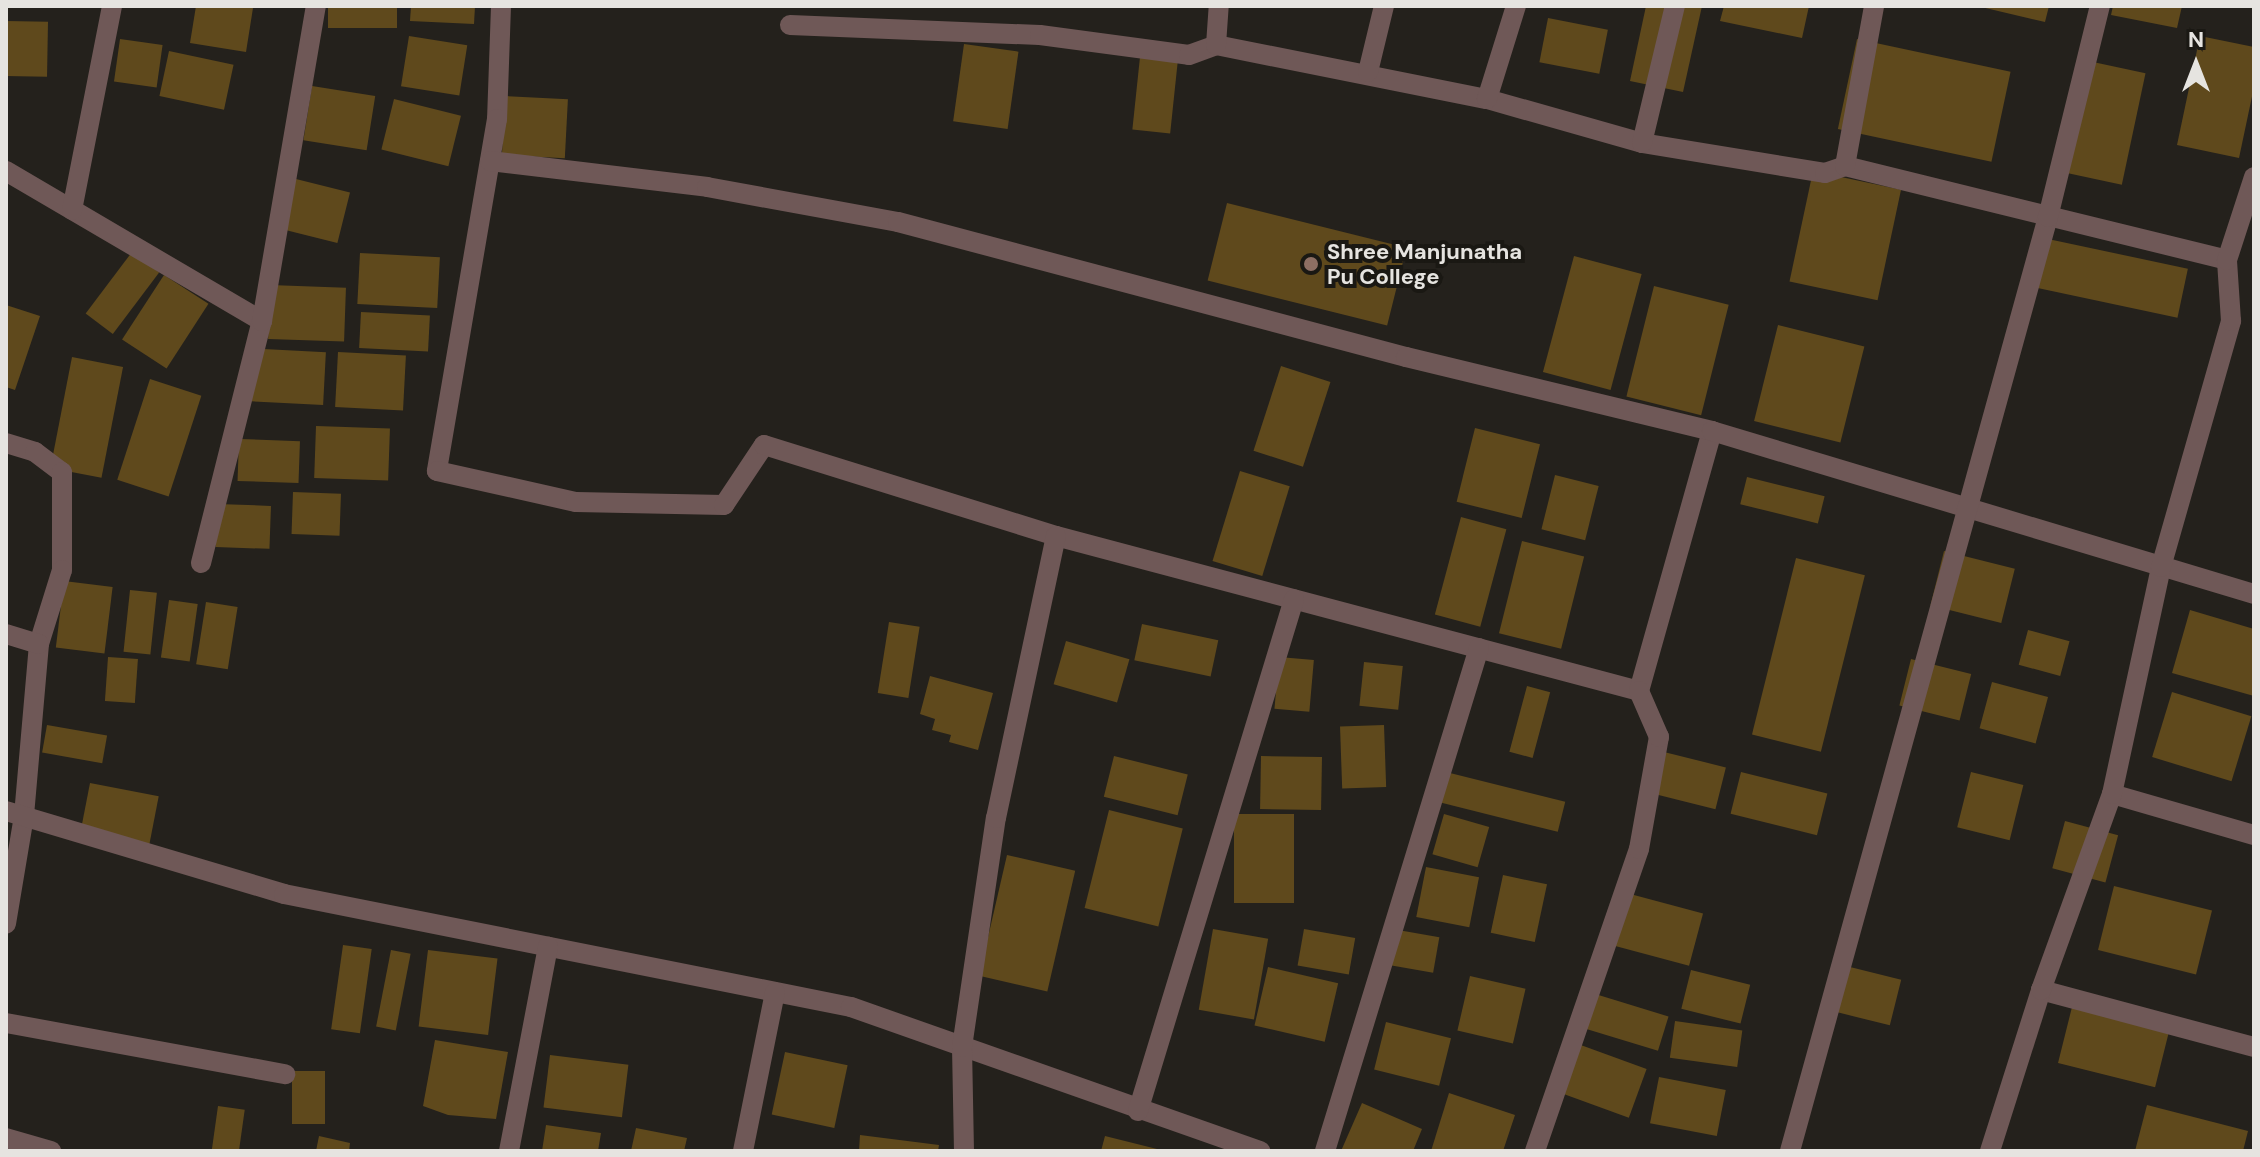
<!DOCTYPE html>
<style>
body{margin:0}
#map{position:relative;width:2260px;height:1157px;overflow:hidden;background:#24211c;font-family:"DM Sans",sans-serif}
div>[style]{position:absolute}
.building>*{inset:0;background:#5f491c;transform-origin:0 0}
.minor>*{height:20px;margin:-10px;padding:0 10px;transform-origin:10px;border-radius:10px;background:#6f5857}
.dots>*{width:22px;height:22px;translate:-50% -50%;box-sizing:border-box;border:4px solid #1a1813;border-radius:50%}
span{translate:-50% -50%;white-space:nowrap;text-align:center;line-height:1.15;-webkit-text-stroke:8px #1a1813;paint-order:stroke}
.poi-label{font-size:22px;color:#e6e4e0;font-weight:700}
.left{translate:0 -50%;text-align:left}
.frame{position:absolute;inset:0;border:8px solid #e6e4e0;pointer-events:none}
.north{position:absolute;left:2156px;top:24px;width:80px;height:80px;-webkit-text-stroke:6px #1a1813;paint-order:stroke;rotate:0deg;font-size:22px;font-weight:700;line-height:32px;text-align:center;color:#e6e4e0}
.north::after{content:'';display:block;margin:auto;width:28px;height:36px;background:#e6e4e0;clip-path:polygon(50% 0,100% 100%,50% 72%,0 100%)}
</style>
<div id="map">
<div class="building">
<i style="clip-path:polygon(196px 6px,253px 8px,246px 52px,190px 43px)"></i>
<i style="left:328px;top:6px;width:69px;height:22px"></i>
<i style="clip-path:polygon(411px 6px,475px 6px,474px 24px,410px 21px)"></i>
<i style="clip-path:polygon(1646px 6px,1702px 6px,1683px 92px,1630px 81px)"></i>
<i style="clip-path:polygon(1724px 6px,1809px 6px,1802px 38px,1720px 21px)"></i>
<i style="clip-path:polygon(1977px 6px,2049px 6px,2045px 22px)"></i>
<i style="clip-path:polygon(2113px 6px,2182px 6px,2177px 28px,2111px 15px)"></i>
<i style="left:1548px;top:18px;width:61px;height:45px;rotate:11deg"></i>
<i style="left:6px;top:21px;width:42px;height:55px;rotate:1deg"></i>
<i style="left:409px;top:36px;width:59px;height:51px;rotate:9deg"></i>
<i style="clip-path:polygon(2200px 36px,2254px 47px,2254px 87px,2239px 158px,2177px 145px)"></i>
<i style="left:120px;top:39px;width:43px;height:43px;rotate:8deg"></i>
<i style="left:1857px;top:39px;width:157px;height:92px;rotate:12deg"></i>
<i style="left:964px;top:44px;width:55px;height:78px;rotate:8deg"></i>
<i style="left:169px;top:51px;width:66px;height:46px;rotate:12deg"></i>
<i style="left:1140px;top:57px;width:38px;height:73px;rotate:6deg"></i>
<i style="left:2079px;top:59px;width:68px;height:114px;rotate:12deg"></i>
<i style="left:312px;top:86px;width:64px;height:55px;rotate:9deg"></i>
<i style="left:505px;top:96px;width:63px;height:59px;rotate:3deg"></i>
<i style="left:394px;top:99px;width:69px;height:52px;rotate:14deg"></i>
<i style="left:1813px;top:171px;width:90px;height:113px;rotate:12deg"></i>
<i style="left:284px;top:176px;width:68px;height:52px;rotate:14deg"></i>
<i style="left:1227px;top:203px;width:185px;height:80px;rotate:14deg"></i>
<i style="left:2048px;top:239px;width:143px;height:50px;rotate:12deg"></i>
<i style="left:132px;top:252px;width:34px;height:77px;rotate:37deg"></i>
<i style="left:360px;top:253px;width:80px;height:51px;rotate:3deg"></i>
<i style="left:1574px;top:256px;width:70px;height:120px;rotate:15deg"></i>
<i style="left:164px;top:275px;width:53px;height:77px;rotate:33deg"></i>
<i style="left:270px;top:285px;width:76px;height:54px;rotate:2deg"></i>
<i style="left:1654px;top:286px;width:77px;height:114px;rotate:14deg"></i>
<i style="clip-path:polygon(6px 305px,40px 316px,15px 390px,6px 387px)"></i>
<i style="left:361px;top:312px;width:69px;height:36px;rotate:3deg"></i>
<i style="left:1778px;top:325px;width:89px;height:99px;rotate:14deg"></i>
<i style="left:246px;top:348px;width:80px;height:53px;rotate:3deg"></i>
<i style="left:338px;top:352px;width:68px;height:55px;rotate:3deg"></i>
<i style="left:72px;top:357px;width:52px;height:113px;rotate:11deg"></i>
<i style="left:1281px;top:366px;width:52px;height:89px;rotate:18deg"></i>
<i style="left:150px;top:379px;width:54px;height:106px;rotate:18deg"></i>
<i style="left:316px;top:426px;width:74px;height:52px;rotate:2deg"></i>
<i style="left:1475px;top:428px;width:67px;height:76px;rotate:14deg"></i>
<i style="left:239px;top:439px;width:61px;height:42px;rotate:2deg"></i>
<i style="left:1240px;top:471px;width:52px;height:94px;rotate:17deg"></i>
<i style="left:1555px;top:475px;width:45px;height:56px;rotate:14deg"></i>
<i style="left:1747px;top:477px;width:80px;height:28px;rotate:14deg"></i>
<i style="left:293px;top:492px;width:48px;height:42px;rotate:2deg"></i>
<i style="left:217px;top:504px;width:54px;height:43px;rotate:2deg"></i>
<i style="left:1461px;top:517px;width:47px;height:101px;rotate:15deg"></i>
<i style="left:1522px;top:541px;width:64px;height:95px;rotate:14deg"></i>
<i style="left:1944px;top:551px;width:73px;height:56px;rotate:14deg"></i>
<i style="left:1796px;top:558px;width:71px;height:182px;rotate:14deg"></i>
<i style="left:64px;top:581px;width:49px;height:67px;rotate:7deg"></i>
<i style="left:130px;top:590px;width:27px;height:62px;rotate:6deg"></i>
<i style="left:169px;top:600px;width:29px;height:58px;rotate:8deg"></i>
<i style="left:206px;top:602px;width:32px;height:63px;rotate:9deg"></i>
<i style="clip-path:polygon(2190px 610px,2254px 629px,2254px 696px,2172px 673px)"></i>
<i style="left:889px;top:622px;width:31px;height:72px;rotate:9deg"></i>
<i style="left:1142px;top:624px;width:78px;height:37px;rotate:12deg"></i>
<i style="left:2028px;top:630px;width:43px;height:36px;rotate:15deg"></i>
<i style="left:1066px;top:641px;width:66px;height:45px;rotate:16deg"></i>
<i style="left:108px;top:657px;width:30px;height:44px;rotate:4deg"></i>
<i style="left:1279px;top:657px;width:35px;height:52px;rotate:5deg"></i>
<i style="left:1911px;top:659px;width:62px;height:48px;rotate:14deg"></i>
<i style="left:1364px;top:662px;width:39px;height:44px;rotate:6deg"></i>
<i style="clip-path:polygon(930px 676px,993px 693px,978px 750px,949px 742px,951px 735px,932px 730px,935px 719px,920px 714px)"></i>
<i style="left:1992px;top:682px;width:58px;height:48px;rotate:15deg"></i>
<i style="left:1527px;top:686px;width:24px;height:68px;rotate:15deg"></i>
<i style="left:2172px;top:692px;width:83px;height:68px;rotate:17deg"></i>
<i style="left:47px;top:725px;width:61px;height:28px;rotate:10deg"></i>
<i style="left:1384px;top:725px;width:62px;height:44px;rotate:88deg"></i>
<i style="left:1656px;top:750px;width:72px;height:43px;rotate:14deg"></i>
<i style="left:1114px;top:756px;width:76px;height:42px;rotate:14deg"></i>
<i style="left:1261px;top:756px;width:61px;height:53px;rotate:1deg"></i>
<i style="left:1442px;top:771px;width:127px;height:31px;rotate:14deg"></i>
<i style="left:1741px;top:772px;width:89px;height:43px;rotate:14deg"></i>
<i style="left:1971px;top:772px;width:54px;height:57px;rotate:14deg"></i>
<i style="left:90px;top:783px;width:70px;height:54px;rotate:11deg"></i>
<i style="left:1109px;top:810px;width:76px;height:101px;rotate:14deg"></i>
<i style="left:1234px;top:814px;width:60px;height:89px"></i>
<i style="left:1444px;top:814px;width:47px;height:42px;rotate:16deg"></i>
<i style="left:2065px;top:821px;width:55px;height:49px;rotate:15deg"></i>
<i style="left:1007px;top:855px;width:70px;height:124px;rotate:13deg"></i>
<i style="left:1426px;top:867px;width:54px;height:51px;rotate:11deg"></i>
<i style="left:1503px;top:875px;width:45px;height:59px;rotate:12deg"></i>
<i style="left:2114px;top:886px;width:101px;height:66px;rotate:14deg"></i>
<i style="left:1619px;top:891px;width:87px;height:54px;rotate:15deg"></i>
<i style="left:1213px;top:929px;width:56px;height:82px;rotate:10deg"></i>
<i style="left:1304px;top:929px;width:52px;height:37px;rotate:10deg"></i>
<i style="left:1398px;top:930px;width:42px;height:36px;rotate:10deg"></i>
<i style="left:343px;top:945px;width:29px;height:85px;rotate:8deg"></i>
<i style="left:391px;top:950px;width:20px;height:78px;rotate:11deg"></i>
<i style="left:428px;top:950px;width:70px;height:77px;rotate:7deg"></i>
<i style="left:1842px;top:965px;width:61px;height:47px;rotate:14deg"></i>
<i style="left:1268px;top:967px;width:72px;height:60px;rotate:13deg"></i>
<i style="left:1691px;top:970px;width:61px;height:40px;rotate:14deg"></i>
<i style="left:1470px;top:976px;width:57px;height:56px;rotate:13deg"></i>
<i style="left:1592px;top:993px;width:80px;height:36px;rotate:17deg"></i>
<i style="left:2074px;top:999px;width:100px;height:66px;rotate:14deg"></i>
<i style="left:1675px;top:1021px;width:68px;height:37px;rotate:8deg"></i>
<i style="left:1386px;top:1022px;width:67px;height:49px;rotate:14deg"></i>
<i style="clip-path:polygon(435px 1040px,508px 1052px,496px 1119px,448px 1115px,423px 1106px)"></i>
<i style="left:1578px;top:1044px;width:73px;height:52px;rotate:20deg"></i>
<i style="left:785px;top:1052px;width:64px;height:64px;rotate:12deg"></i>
<i style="left:550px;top:1055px;width:79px;height:53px;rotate:7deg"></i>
<i style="left:292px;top:1071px;width:33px;height:53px"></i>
<i style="left:1659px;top:1077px;width:68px;height:47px;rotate:11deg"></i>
<i style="clip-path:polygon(1449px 1093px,1515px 1115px,1503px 1151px,1431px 1151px)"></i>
<i style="clip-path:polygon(1362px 1103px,1422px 1129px,1413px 1151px,1341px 1151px)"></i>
<i style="clip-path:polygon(2147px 1105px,2248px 1131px,2243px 1151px,2135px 1151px)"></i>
<i style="left:218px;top:1106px;width:27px;height:45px;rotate:8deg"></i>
<i style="clip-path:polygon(546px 1125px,601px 1133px,598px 1151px,542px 1151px)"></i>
<i style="clip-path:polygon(636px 1128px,687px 1138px,684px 1151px,631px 1151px)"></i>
<i style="clip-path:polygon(860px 1135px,939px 1145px,938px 1151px,859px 1151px)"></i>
<i style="clip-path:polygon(319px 1136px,350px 1143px,349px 1151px,316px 1151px)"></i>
<i style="clip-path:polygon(1105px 1136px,1161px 1150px,1161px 1151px,1101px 1151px)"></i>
</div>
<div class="minor">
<i style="left:501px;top:6px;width:113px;rotate:92deg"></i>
<i style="left:497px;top:119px;width:357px;rotate:99.7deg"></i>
<i style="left:437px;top:471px;width:142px;rotate:12.6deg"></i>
<i style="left:576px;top:502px;width:148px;rotate:1.2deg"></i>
<i style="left:724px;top:505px;width:72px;rotate:-56.3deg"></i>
<i style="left:764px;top:445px;width:306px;rotate:17.3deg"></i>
<i style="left:1056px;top:536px;width:603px;rotate:14.89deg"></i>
<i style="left:1639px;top:691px;width:270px;rotate:-74.3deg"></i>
<i style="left:790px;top:25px;width:250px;rotate:2.3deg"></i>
<i style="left:1040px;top:35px;width:150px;rotate:7.6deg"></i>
<i style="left:1189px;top:55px;width:29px;rotate:-20deg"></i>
<i style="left:1216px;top:45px;width:276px;rotate:11.3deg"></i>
<i style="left:1487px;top:99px;width:161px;rotate:15.8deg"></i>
<i style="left:1642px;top:143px;width:185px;rotate:9.3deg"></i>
<i style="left:1825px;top:173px;width:21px;rotate:-19deg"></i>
<i style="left:1845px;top:166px;width:393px;rotate:13.8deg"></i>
<i style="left:1216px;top:45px;width:39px;rotate:-86deg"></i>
<i style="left:1368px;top:72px;width:68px;rotate:-76.4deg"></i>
<i style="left:1487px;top:99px;width:97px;rotate:-72.7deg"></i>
<i style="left:1642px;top:143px;width:141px;rotate:-76.5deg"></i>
<i style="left:490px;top:161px;width:219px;rotate:6.8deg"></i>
<i style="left:707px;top:187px;width:194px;rotate:10.4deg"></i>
<i style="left:898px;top:222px;width:526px;rotate:14.88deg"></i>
<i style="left:1406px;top:357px;width:315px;rotate:13.6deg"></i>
<i style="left:1712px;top:431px;width:566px;rotate:16.74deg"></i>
<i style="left:1845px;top:166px;width:163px;rotate:-79.7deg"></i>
<i style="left:6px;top:171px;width:297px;rotate:30.4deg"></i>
<i style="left:72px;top:210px;width:208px;rotate:-78.9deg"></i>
<i style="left:6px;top:443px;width:30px;rotate:17deg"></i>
<i style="left:35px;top:452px;width:34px;rotate:37deg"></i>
<i style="left:62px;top:472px;width:98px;rotate:90deg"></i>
<i style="left:62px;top:570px;width:77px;rotate:107.3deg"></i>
<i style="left:39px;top:644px;width:173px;rotate:95deg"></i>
<i style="left:24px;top:816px;width:109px;rotate:99.5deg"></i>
<i style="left:201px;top:563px;width:250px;rotate:-75.9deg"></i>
<i style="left:262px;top:321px;width:320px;rotate:-80.3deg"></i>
<i style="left:6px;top:634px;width:34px;rotate:17deg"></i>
<i style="left:2112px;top:794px;width:148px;rotate:16.1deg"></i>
<i style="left:6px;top:811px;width:290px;rotate:16.6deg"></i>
<i style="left:284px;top:894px;width:578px;rotate:11.27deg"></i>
<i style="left:851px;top:1007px;width:434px;rotate:19.4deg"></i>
<i style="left:2041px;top:990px;width:220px;rotate:15deg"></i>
<i style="left:6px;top:1023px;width:284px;rotate:10.4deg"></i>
<i style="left:1138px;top:1111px;width:535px;rotate:-73.05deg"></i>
<i style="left:6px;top:1138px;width:47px;rotate:16.1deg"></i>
<i style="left:509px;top:1151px;width:208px;rotate:-79.2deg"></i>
<i style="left:743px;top:1151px;width:162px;rotate:-78.6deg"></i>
<i style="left:964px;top:1151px;width:104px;rotate:-91.1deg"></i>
<i style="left:962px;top:1047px;width:232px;rotate:-81.6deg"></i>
<i style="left:996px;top:818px;width:288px;rotate:-78deg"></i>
<i style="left:1325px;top:1151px;width:526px;rotate:-72.98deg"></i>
<i style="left:1535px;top:1151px;width:319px;rotate:-71deg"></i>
<i style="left:1639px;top:849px;width:114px;rotate:-79.9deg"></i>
<i style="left:1659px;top:737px;width:50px;rotate:-113.5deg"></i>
<i style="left:1790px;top:1151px;width:969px;rotate:-74.56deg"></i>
<i style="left:2048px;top:217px;width:217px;rotate:-76.2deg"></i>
<i style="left:1990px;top:1151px;width:169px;rotate:-72.4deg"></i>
<i style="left:2041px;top:990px;width:208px;rotate:-70.1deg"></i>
<i style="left:2112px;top:794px;width:232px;rotate:-77.8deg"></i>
<i style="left:2161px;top:567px;width:256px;rotate:-74.1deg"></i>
<i style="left:2231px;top:321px;width:61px;rotate:-93.8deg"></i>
<i style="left:2227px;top:260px;width:87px;rotate:-72deg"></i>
</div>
<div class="dots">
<i style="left:1311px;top:264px;background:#8d6e63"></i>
</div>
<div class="poi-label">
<span class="left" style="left:1327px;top:264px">Shree Manjunatha<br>Pu College</span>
</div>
<div class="frame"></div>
<div class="north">N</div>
</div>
